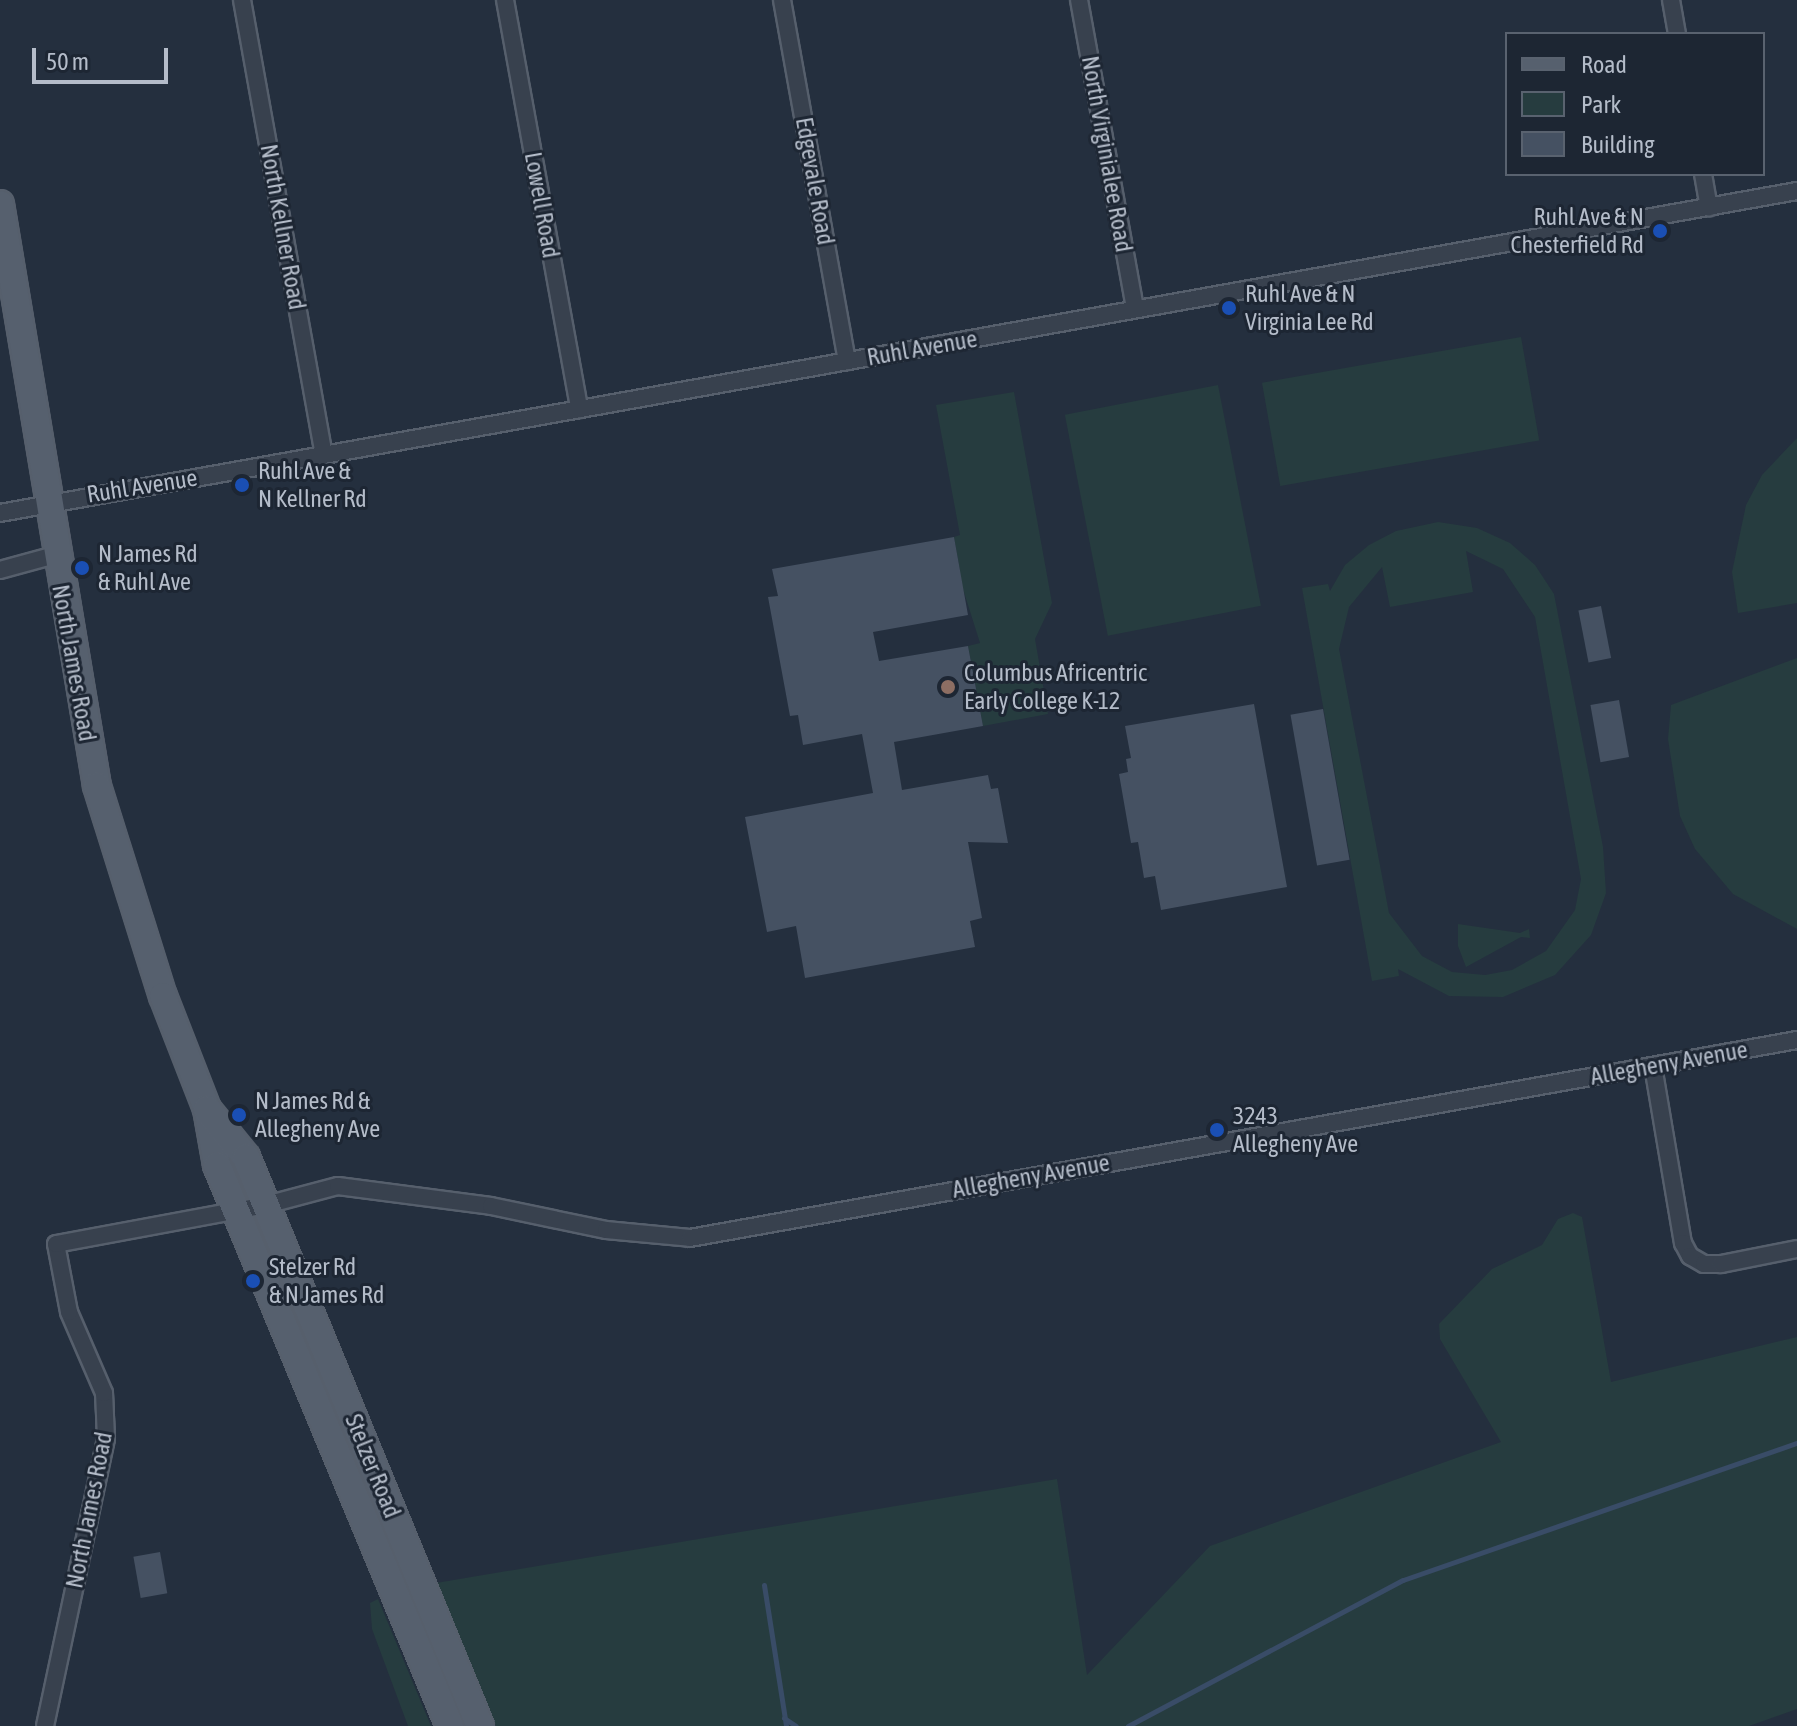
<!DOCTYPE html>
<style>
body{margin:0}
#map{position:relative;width:1797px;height:1726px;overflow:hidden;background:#242f3e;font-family:"Asap Condensed",sans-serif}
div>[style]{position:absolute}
.green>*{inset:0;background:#263c3f;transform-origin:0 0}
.stream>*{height:5px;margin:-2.5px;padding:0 2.5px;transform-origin:2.5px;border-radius:2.5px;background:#394c67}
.building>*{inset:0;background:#455162;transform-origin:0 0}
.roads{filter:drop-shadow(2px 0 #565f6c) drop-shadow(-2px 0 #565f6c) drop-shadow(0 2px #565f6c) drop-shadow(0 -2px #565f6c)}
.minor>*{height:16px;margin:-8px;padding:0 8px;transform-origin:8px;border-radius:8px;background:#38414e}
.primary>*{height:26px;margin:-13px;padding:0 13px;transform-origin:13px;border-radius:13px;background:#56606e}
.dots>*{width:22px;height:22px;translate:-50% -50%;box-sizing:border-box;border:4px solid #1d2633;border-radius:50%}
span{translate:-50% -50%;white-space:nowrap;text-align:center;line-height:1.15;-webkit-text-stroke:6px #1d2633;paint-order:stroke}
.street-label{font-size:24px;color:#b4bcc9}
.poi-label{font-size:24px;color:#b4bcc9}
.right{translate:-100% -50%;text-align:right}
.left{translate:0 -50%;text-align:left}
.legend{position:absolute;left:1505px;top:32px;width:260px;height:144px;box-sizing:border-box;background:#1d2633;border:2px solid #59626f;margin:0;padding:10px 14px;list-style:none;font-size:24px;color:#b4bcc9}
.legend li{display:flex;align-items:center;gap:16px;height:40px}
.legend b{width:40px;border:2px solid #59626f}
.scale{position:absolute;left:32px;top:48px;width:136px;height:36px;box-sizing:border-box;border:4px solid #b4bcc9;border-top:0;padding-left:10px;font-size:24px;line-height:28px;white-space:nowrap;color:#b4bcc9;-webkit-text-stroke:6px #1d2633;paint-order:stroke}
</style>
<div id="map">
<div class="green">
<i style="left:1521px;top:337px;width:105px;height:263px;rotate:80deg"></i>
<i style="left:1218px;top:385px;width:225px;height:156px;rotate:79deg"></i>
<i style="clip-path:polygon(1014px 392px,1052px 603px,1035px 639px,1048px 714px,983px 726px,968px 646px,980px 643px,963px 589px,944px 592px,960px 571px,954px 537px,960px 535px,936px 405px)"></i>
<i style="clip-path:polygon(1797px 438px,1797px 603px,1738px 613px,1732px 572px,1746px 505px,1762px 475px)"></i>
<i style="clip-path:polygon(evenodd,1438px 522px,1477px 528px,1510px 543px,1535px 565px,1554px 594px,1603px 847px,1606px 893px,1591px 935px,1555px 975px,1503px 997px,1449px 996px,1398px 969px,1399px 976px,1372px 981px,1302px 588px,1328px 584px,1330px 591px,1345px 565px,1369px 545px,1396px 531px,1438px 522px,1466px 551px,1503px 569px,1535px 617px,1581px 879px,1575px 910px,1546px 951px,1512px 970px,1485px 975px,1452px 972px,1422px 956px,1389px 913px,1339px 649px,1349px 607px,1382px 567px,1390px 607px,1473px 592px,1466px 551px)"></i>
<i style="clip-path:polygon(1797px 658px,1797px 929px,1733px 894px,1695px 849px,1680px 816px,1668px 739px,1671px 705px)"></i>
<i style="clip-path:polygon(1458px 924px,1520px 933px,1529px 929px,1530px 938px,1521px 937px,1466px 967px,1458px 946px)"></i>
<i style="clip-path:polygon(1573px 1213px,1582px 1217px,1611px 1382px,1797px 1337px,1797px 1709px,1749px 1726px,496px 1726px,436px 1583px,1057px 1479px,1087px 1675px,1210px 1546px,1501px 1442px,1440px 1339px,1439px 1324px,1492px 1269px,1542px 1245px,1558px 1219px)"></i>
<i style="clip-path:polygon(378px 1599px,431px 1726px,408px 1726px,372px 1629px,370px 1603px)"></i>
</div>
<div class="stream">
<i style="left:764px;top:1585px;width:143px;rotate:81.1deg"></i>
<i style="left:784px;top:1718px;width:14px;rotate:34deg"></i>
<i style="left:1128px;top:1726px;width:311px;rotate:-28deg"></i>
<i style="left:1403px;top:1580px;width:417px;rotate:-19.2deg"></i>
</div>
<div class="building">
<i style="clip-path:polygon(954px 537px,968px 615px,873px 632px,879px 661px,968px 646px,983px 726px,894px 742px,902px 790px,988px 775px,991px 789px,998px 788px,1008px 843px,968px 842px,982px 918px,970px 921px,975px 947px,805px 978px,796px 926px,767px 932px,745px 817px,873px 793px,862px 734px,803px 745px,798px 715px,790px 716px,768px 597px,778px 596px,772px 569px)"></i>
<i style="left:1601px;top:606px;width:53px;height:23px;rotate:79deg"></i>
<i style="left:1619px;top:700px;width:58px;height:29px;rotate:80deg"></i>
<i style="clip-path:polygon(1254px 704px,1287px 887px,1161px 910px,1155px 876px,1144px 878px,1138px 842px,1131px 843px,1119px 774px,1128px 772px,1126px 759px,1131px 758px,1125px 726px)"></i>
<i style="left:1323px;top:709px;width:153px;height:33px;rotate:80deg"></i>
<i style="left:160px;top:1552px;width:42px;height:27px;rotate:80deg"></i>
</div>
<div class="roads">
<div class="minor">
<i style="left:242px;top:0;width:462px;rotate:79.8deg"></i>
<i style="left:505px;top:0;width:416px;rotate:79.7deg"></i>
<i style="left:782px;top:0;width:367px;rotate:79.8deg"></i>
<i style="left:1079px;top:0;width:313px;rotate:79.7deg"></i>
<i style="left:1671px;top:0;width:35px;rotate:80deg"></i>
<i style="left:1703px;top:174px;width:34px;rotate:80deg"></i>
<i style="left:0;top:513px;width:1826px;rotate:-10.16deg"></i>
<i style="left:0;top:570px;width:57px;rotate:-15.3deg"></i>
<i style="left:1653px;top:1066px;width:180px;rotate:80.4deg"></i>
<i style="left:1683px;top:1243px;width:15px;rotate:62deg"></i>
<i style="left:1690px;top:1256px;width:16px;rotate:30deg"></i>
<i style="left:1704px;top:1264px;width:17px"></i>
<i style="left:1721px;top:1264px;width:77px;rotate:-11.2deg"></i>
<i style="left:45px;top:1726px;width:294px;rotate:-78deg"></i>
<i style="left:106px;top:1438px;width:45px;rotate:-92.5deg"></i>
<i style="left:104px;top:1393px;width:88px;rotate:-113.4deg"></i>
<i style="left:69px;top:1312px;width:69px;rotate:-100.8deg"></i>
<i style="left:56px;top:1244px;width:214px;rotate:-10.5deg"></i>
<i style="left:266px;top:1205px;width:74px;rotate:-14.8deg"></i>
<i style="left:338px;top:1186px;width:154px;rotate:7.4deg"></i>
<i style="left:491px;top:1206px;width:117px;rotate:11.8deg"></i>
<i style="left:606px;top:1230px;width:84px;rotate:5.4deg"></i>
<i style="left:690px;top:1238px;width:1125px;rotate:-10.14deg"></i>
</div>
<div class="primary">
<i style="left:0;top:204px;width:590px;rotate:80.54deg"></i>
<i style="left:97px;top:786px;width:220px;rotate:72.6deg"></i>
<i style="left:163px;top:996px;width:121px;rotate:68.7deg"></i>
<i style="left:207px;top:1109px;width:57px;rotate:79.9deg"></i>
<i style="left:217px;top:1165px;width:607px;rotate:67.45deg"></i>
<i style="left:207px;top:1109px;width:62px;rotate:50.9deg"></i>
<i style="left:246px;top:1157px;width:615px;rotate:67.65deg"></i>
</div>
</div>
<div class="dots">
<i style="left:1660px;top:231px;background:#1a4fb4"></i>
<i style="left:1229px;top:308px;background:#1a4fb4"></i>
<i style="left:242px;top:485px;background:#1a4fb4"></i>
<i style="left:82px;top:568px;background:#1a4fb4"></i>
<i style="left:948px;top:687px;background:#8d6e63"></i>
<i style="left:239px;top:1115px;background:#1a4fb4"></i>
<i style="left:1217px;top:1130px;background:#1a4fb4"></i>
<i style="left:253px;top:1281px;background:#1a4fb4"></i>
</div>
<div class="street-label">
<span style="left:1107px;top:154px;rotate:80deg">North Virginialee Road</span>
<span style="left:815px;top:181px;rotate:80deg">Edgevale Road</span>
<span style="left:542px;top:205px;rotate:80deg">Lowell Road</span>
<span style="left:283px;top:227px;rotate:80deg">North Kellner Road</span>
<span style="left:922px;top:348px;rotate:-10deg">Ruhl Avenue</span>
<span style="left:142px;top:486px;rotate:-9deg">Ruhl Avenue</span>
<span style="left:74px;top:663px;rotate:80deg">North James Road</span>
<span style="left:1669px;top:1063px;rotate:-10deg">Allegheny Avenue</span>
<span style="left:1031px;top:1176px;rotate:-10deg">Allegheny Avenue</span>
<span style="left:373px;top:1466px;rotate:68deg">Stelzer Road</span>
<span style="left:89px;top:1510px;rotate:-79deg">North James Road</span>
</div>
<div class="poi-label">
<span class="right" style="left:1644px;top:231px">Ruhl Ave &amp; N<br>Chesterfield Rd</span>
<span class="left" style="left:1245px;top:308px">Ruhl Ave &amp; N<br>Virginia Lee Rd</span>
<span class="left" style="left:258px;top:485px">Ruhl Ave &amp;<br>N Kellner Rd</span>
<span class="left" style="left:98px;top:568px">N James Rd<br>&amp; Ruhl Ave</span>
<span class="left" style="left:964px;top:687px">Columbus Africentric<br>Early College K-12</span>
<span class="left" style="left:255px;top:1115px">N James Rd &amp;<br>Allegheny Ave</span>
<span class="left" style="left:1233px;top:1130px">3243<br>Allegheny Ave</span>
<span class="left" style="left:269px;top:1281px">Stelzer Rd<br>&amp; N James Rd</span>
</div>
<ul class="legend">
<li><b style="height:10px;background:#56606e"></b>Road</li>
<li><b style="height:22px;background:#263c3f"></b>Park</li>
<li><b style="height:22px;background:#455162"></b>Building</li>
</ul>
<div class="scale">50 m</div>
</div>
